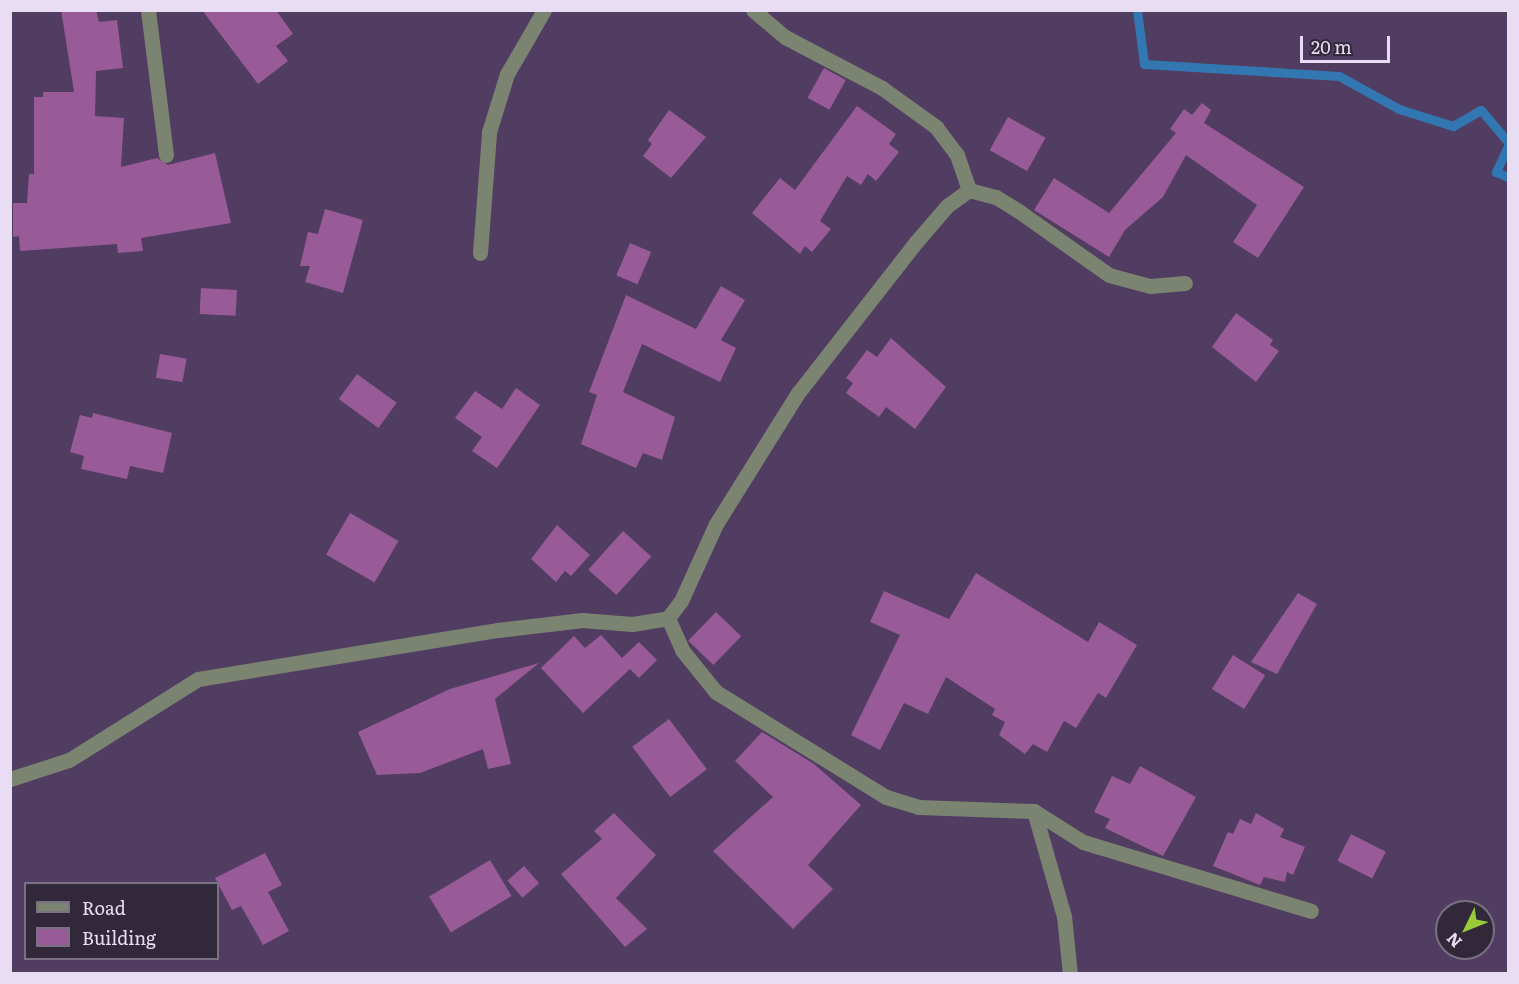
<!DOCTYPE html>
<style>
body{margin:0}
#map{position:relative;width:1519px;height:984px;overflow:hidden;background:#503d61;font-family:Literata,serif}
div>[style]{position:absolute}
.stream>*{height:9px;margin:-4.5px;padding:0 4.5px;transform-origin:4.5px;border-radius:4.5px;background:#3277b1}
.building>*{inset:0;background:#985b97;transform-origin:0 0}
.minor>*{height:15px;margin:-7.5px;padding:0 7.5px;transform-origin:7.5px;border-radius:7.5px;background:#7b8471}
span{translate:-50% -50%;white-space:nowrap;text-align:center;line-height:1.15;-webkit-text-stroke:4.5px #312839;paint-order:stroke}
.frame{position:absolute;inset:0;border:12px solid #e8ddf3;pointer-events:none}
.legend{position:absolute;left:24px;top:882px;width:195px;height:78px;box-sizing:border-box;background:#312839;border:2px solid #7a7083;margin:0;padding:8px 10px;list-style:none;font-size:18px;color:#e8ddf3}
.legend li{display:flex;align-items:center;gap:12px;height:30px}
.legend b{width:30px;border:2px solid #7a7083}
.north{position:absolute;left:1435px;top:900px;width:60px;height:60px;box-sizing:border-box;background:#312839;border:2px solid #7a7083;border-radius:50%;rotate:227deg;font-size:16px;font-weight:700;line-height:24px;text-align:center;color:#e8ddf3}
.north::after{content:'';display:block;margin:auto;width:21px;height:27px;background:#97cc38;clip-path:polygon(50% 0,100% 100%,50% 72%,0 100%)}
.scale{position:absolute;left:1300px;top:36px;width:90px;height:27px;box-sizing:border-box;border:3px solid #e8ddf3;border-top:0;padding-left:8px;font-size:18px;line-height:21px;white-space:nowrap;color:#e8ddf3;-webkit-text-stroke:4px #312839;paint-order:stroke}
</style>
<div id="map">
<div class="stream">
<i style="left:1137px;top:10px;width:54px;rotate:82.6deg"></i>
<i style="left:1144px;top:64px;width:195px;rotate:3.5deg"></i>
<i style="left:1339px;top:76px;width:68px;rotate:28.8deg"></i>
<i style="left:1399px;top:109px;width:57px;rotate:17.5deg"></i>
<i style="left:1453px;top:126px;width:32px;rotate:-30deg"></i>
<i style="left:1481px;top:110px;width:42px;rotate:49.8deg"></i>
<i style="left:1508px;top:146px;width:29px;rotate:115deg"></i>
<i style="left:1496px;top:172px;width:13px;rotate:23deg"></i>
</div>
<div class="building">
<i style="clip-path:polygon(61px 10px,96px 10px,99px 22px,117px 20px,123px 68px,96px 71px,95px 116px,124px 118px,121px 167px,157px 158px,168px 165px,215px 153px,231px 223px,141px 238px,143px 251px,118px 253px,117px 244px,20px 251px,19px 236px,13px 237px,13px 203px,27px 203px,29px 174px,34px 174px,34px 97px,43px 97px,43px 92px,74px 92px)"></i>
<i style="clip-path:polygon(202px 10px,276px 10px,293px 34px,276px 46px,288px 61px,258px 84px)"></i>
<i style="left:824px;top:68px;width:25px;height:34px;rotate:29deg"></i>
<i style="clip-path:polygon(1202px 103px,1211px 110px,1204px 123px,1304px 187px,1258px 258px,1233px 242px,1257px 205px,1186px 155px,1163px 197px,1125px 230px,1109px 257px,1034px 210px,1054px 178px,1109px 213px,1176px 133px,1170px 129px,1184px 109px,1192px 115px)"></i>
<i style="clip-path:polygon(857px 106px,896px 134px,889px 144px,899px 152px,876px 181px,868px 174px,861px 185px,847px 176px,820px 221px,831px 229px,812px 252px,805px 246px,800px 254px,752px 213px,780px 178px,795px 190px)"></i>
<i style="clip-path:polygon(669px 110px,706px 137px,671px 178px,643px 156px,652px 144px,648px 140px)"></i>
<i style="left:1008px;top:117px;width:43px;height:38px;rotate:29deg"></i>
<i style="clip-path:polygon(325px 209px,363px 220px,343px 293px,305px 282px,310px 266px,300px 266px,308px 232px,318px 234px)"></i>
<i style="left:630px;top:243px;width:23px;height:35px;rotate:23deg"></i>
<i style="clip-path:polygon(721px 286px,745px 300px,721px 340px,736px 348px,720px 382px,642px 344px,623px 392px,675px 417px,662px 460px,643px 453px,636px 468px,581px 444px,597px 395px,589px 392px,626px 295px,696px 329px)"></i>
<i style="left:201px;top:288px;width:36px;height:26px;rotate:3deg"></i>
<i style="clip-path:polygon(1236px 313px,1273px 340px,1270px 345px,1279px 351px,1256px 382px,1212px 347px)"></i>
<i style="clip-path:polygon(891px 338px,946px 387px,915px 429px,886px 407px,879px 417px,846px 393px,853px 383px,846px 378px,867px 350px,877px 357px)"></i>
<i style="left:160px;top:354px;width:27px;height:24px;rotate:10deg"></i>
<i style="left:357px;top:374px;width:49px;height:31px;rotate:36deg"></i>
<i style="clip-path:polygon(516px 388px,540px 405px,497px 468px,472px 451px,482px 437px,455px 418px,475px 391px,502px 409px)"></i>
<i style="clip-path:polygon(93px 413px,172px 433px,163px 473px,130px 466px,127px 479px,81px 469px,84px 456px,70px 452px,80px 415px,92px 418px)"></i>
<i style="left:350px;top:513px;width:56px;height:48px;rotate:30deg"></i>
<i style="clip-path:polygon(557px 525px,590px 555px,571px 576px,565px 571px,556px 582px,531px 559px)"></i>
<i style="left:623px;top:531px;width:38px;height:52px;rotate:42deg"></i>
<i style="clip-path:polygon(976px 573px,1088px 642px,1099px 622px,1137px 645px,1106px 698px,1098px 693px,1076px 728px,1064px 721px,1047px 752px,1033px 744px,1025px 754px,999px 735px,1005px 722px,992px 715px,995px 709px,946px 677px,928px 714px,904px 703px,880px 750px,851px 735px,900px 635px,870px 622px,884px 591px,949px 619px)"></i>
<i style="clip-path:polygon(1298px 593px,1317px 604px,1277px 674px,1251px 662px)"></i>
<i style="left:716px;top:612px;width:35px;height:40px;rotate:44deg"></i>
<i style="clip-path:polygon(601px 635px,622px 658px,639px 642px,657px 660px,639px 678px,630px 669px,583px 713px,541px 668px,574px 636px,585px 648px)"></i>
<i style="left:1233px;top:655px;width:38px;height:40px;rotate:32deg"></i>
<i style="clip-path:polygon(539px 663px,495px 699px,511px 764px,488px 769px,483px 749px,420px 773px,377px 775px,358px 732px,450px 689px)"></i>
<i style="left:669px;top:719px;width:63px;height:46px;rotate:53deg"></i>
<i style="clip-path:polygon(762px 732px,814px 764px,861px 805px,808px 865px,833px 889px,793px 929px,713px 851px,773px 797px,735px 761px)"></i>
<i style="clip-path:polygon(1140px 766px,1196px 797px,1163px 856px,1105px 828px,1110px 819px,1094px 812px,1112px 776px,1130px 784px)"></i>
<i style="clip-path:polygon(614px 813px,656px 855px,616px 898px,647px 929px,625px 947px,561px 874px,602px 839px,594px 831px)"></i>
<i style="clip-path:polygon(1256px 813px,1284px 829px,1280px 837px,1305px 847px,1293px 875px,1287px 872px,1285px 882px,1264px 877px,1260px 885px,1213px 866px,1228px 832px,1233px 834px,1240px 819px,1251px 824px)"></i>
<i style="left:1351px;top:834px;width:39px;height:30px;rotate:27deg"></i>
<i style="clip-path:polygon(265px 853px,282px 885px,268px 892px,289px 931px,263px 945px,241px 906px,232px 910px,215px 878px)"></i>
<i style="left:490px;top:860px;width:42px;height:71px;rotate:59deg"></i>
<i style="left:524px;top:866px;width:23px;height:22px;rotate:49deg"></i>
</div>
<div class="minor">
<i style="left:148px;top:10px;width:146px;rotate:82.9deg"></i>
<i style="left:753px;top:10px;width:42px;rotate:40.2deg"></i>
<i style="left:785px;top:37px;width:110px;rotate:27.7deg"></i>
<i style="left:882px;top:88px;width:67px;rotate:35.8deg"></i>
<i style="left:936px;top:127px;width:35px;rotate:53deg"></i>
<i style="left:957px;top:155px;width:37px;rotate:71deg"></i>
<i style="left:480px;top:253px;width:121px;rotate:-85.7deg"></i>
<i style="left:489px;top:132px;width:61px;rotate:-72.8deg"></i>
<i style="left:507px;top:74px;width:74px;rotate:-60deg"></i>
<i style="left:668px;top:618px;width:35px;rotate:66deg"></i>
<i style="left:682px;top:650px;width:54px;rotate:51deg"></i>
<i style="left:716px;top:692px;width:200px;rotate:31.7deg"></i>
<i style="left:886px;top:797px;width:34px;rotate:17deg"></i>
<i style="left:918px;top:807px;width:116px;rotate:2deg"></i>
<i style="left:1034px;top:811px;width:58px;rotate:32.3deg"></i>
<i style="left:1083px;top:842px;width:238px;rotate:16.8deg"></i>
<i style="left:10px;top:779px;width:62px;rotate:-17.9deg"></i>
<i style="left:69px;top:760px;width:152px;rotate:-32.1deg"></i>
<i style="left:198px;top:679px;width:304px;rotate:-9.3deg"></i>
<i style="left:498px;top:630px;width:85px;rotate:-6.8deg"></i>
<i style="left:582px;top:620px;width:50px;rotate:4.6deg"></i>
<i style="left:632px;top:624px;width:36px;rotate:-9deg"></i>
<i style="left:668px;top:618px;width:21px;rotate:-53deg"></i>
<i style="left:681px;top:601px;width:85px;rotate:-65.6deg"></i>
<i style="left:716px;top:524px;width:155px;rotate:-58deg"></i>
<i style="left:798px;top:393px;width:192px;rotate:-52deg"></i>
<i style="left:916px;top:242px;width:48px;rotate:-49.3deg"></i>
<i style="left:947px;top:206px;width:27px;rotate:-36deg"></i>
<i style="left:969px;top:190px;width:28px;rotate:15deg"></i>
<i style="left:996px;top:197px;width:28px;rotate:32deg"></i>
<i style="left:1020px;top:212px;width:109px;rotate:35.3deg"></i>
<i style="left:1109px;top:275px;width:42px;rotate:15deg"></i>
<i style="left:1150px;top:286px;width:35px;rotate:-5deg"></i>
<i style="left:1034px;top:811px;width:109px;rotate:74.1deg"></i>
<i style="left:1064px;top:916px;width:58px;rotate:84.1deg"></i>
</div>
<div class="frame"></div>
<ul class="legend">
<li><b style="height:8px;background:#7b8471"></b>Road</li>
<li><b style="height:16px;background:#985b97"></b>Building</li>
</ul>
<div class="north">N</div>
<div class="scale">20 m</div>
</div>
